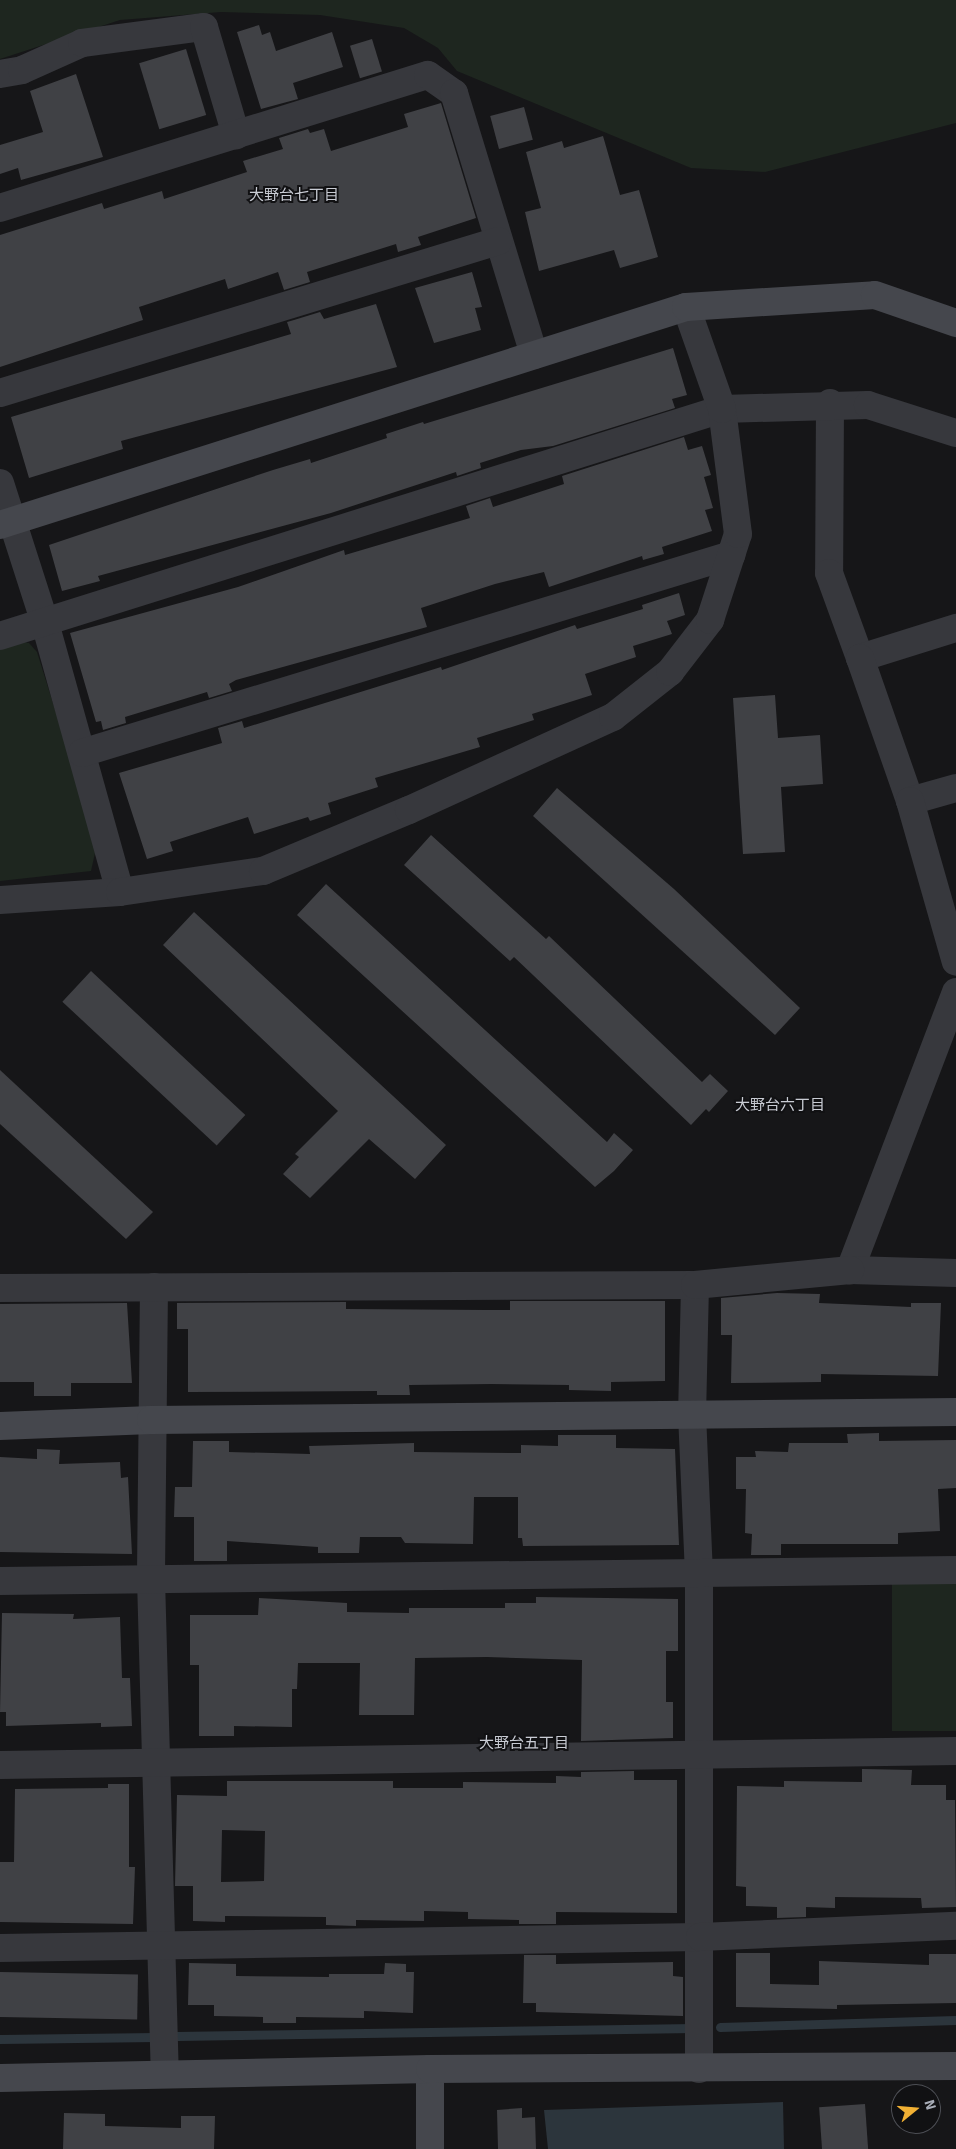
<!DOCTYPE html>
<meta charset="utf-8">
<style>
body{margin:0}
#map{position:relative;width:956px;height:2149px;overflow:hidden;background:#161618;font-family:Signika,"Noto Sans JP",sans-serif}
div>[style]{position:absolute}
.green>*{inset:0;background:#1e261f;transform-origin:0 0}
.water>*{inset:0;background:#2c353c}
.stream>*{height:9px;margin:-4.5px;padding:0 4.5px;transform-origin:4.5px;border-radius:4.5px;background:#2c353c}
.building>*{inset:0;background:#404145;transform-origin:0 0}
.street>*{height:28px;margin:-14px;padding:0 14px;transform-origin:14px;border-radius:14px;background:#37383d}
.secondary>*{height:28px;margin:-14px;padding:0 14px;transform-origin:14px;border-radius:14px;background:#45474d}
span{translate:-50% -50%;white-space:nowrap;text-align:center;line-height:1.15;-webkit-text-stroke:4px #111113;paint-order:stroke}
.neighbourhood-label{font-size:15px;color:#c9ccd4}
.north{position:absolute;left:891px;top:2084px;width:50px;height:50px;box-sizing:border-box;background:#111113;border:1px solid #4d4f55;border-radius:50%;rotate:73deg;font-size:14px;font-weight:700;line-height:20px;text-align:center;color:#a8adb8}
.north::after{content:'';display:block;margin:auto;width:18px;height:22px;background:#f2b134;clip-path:polygon(50% 0,100% 100%,50% 72%,0 100%)}
</style>
<div id="map">
<div class="green">
<i style="clip-path:polygon(0 0,956px 0,956px 123px,765px 172px,691px 168px,457px 71px,438px 48px,404px 28px,320px 15px,221px 12px,120px 20px,0 59px)"></i>
<i style="clip-path:polygon(20px 641px,29px 643px,37px 652px,97px 844px,91px 871px,0 881px,0 647px)"></i>
<i style="left:956px;top:1583px;width:148px;height:64px;rotate:90deg"></i>
</div>
<div class="water">
<i style="clip-path:polygon(783px 2102px,784px 2149px,548px 2149px,544px 2110px)"></i>
</div>
<div class="stream">
<i style="left:720px;top:2027px;width:236px;rotate:-1.7deg"></i>
<i style="left:177px;top:2036px;width:517px;rotate:-0.89deg"></i>
<i style="left:0;top:2039px;width:156px;rotate:-0.7deg"></i>
</div>
<div class="building">
<i style="clip-path:polygon(259px 25px,262px 35px,270px 32px,276px 51px,332px 32px,343px 67px,293px 83px,298px 99px,261px 109px,237px 32px)"></i>
<i style="left:372px;top:39px;width:34px;height:23px;rotate:73deg"></i>
<i style="left:186px;top:49px;width:69px;height:49px;rotate:73deg"></i>
<i style="clip-path:polygon(76px 74px,103px 157px,21px 180px,18px 168px,0 174px,0 145px,43px 132px,30px 91px)"></i>
<i style="clip-path:polygon(441px 103px,476px 218px,418px 237px,421px 245px,398px 252px,396px 244px,307px 272px,310px 282px,284px 290px,278px 272px,228px 289px,225px 279px,139px 307px,143px 320px,0 367px,0 235px,102px 203px,104px 209px,162px 191px,164px 199px,247px 172px,243px 161px,283px 149px,279px 138px,308px 129px,310px 133px,324px 129px,331px 151px,408px 127px,404px 114px)"></i>
<i style="left:524px;top:107px;width:34px;height:35px;rotate:75deg"></i>
<i style="clip-path:polygon(603px 136px,620px 195px,639px 190px,658px 257px,620px 268px,614px 250px,539px 271px,525px 212px,541px 208px,526px 152px,562px 141px,564px 148px)"></i>
<i style="clip-path:polygon(472px 272px,482px 307px,475px 308px,481px 330px,434px 343px,415px 288px)"></i>
<i style="clip-path:polygon(376px 304px,397px 367px,121px 441px,123px 449px,29px 478px,11px 417px,291px 334px,287px 322px,294px 320px,320px 312px,324px 319px)"></i>
<i style="clip-path:polygon(673px 348px,687px 395px,672px 399px,675px 408px,553px 446px,521px 450px,480px 463px,481px 468px,457px 476px,456px 472px,331px 513px,98px 576px,100px 581px,62px 591px,49px 545px,273px 470px,310px 459px,311px 463px,387px 438px,386px 434px,423px 422px,424px 424px)"></i>
<i style="clip-path:polygon(684px 437px,688px 450px,702px 446px,711px 475px,704px 477px,713px 508px,705px 510px,712px 531px,662px 547px,664px 554px,643px 560px,642px 556px,549px 587px,544px 572px,495px 584px,421px 608px,427px 627px,236px 680px,229px 684px,232px 691px,209px 698px,207px 692px,125px 717px,126px 723px,103px 730px,101px 721px,96px 722px,70px 633px,238px 587px,344px 550px,345px 555px,470px 518px,466px 506px,490px 498px,493px 507px,564px 484px,562px 476px)"></i>
<i style="clip-path:polygon(679px 593px,685px 615px,667px 621px,672px 634px,633px 646px,636px 657px,585px 674px,592px 695px,532px 714px,534px 720px,477px 738px,480px 747px,375px 778px,378px 787px,328px 803px,331px 814px,310px 821px,308px 817px,254px 834px,248px 817px,170px 842px,173px 851px,147px 859px,119px 773px,222px 743px,218px 728px,242px 721px,244px 728px,441px 667px,442px 670px,575px 625px,577px 629px,643px 609px,642px 605px)"></i>
<i style="clip-path:polygon(775px 695px,778px 738px,820px 735px,823px 784px,781px 787px,785px 852px,743px 854px,733px 698px)"></i>
<i style="clip-path:polygon(557px 788px,674px 889px,800px 1008px,775px 1035px,533px 816px)"></i>
<i style="clip-path:polygon(431px 835px,546px 939px,549px 936px,702px 1082px,710px 1074px,728px 1091px,709px 1112px,706px 1109px,691px 1125px,514px 957px,510px 961px,404px 865px)"></i>
<i style="clip-path:polygon(326px 884px,607px 1142px,614px 1133px,633px 1150px,614px 1171px,595px 1187px,297px 915px)"></i>
<i style="clip-path:polygon(194px 912px,446px 1145px,415px 1179px,369px 1139px,310px 1198px,283px 1174px,299px 1157px,295px 1154px,338px 1111px,163px 945px)"></i>
<i style="left:91px;top:971px;width:211px;height:42px;rotate:43deg"></i>
<i style="clip-path:polygon(0 1070px,153px 1212px,126px 1239px,0 1124px)"></i>
<i style="clip-path:polygon(777px 1293px,820px 1294px,819px 1303px,911px 1307px,911px 1303px,941px 1303px,938px 1376px,821px 1374px,821px 1382px,731px 1383px,732px 1335px,721px 1335px,721px 1298px)"></i>
<i style="clip-path:polygon(510px 1301px,665px 1301px,665px 1381px,611px 1382px,611px 1391px,569px 1390px,569px 1385px,491px 1384px,409px 1385px,410px 1395px,377px 1395px,377px 1391px,188px 1392px,188px 1329px,177px 1329px,177px 1303px,346px 1302px,346px 1309px,486px 1310px,510px 1310px)"></i>
<i style="clip-path:polygon(127px 1303px,132px 1383px,71px 1383px,71px 1396px,34px 1396px,34px 1382px,0 1382px,0 1304px)"></i>
<i style="clip-path:polygon(879px 1433px,879px 1441px,956px 1440px,956px 1488px,938px 1489px,940px 1531px,898px 1533px,898px 1544px,781px 1544px,781px 1555px,751px 1555px,752px 1534px,745px 1533px,746px 1489px,736px 1489px,736px 1457px,756px 1457px,755px 1451px,788px 1452px,789px 1443px,848px 1443px,847px 1434px)"></i>
<i style="clip-path:polygon(558px 1435px,616px 1435px,616px 1448px,675px 1449px,679px 1545px,523px 1546px,522px 1538px,518px 1538px,518px 1497px,474px 1497px,473px 1544px,405px 1543px,401px 1537px,360px 1537px,359px 1553px,318px 1553px,318px 1547px,227px 1541px,227px 1561px,194px 1561px,194px 1517px,174px 1517px,175px 1487px,192px 1487px,193px 1441px,229px 1441px,229px 1452px,310px 1454px,309px 1446px,414px 1443px,414px 1452px,521px 1453px,521px 1445px,558px 1446px)"></i>
<i style="clip-path:polygon(37px 1449px,60px 1450px,59px 1464px,120px 1462px,121px 1478px,128px 1477px,132px 1554px,0 1552px,0 1457px,37px 1459px)"></i>
<i style="clip-path:polygon(536px 1597px,678px 1599px,678px 1651px,666px 1651px,666px 1702px,673px 1702px,673px 1738px,581px 1741px,582px 1660px,487px 1657px,415px 1658px,414px 1715px,359px 1715px,360px 1663px,298px 1663px,297px 1689px,292px 1689px,292px 1727px,234px 1726px,234px 1736px,199px 1736px,199px 1665px,190px 1665px,190px 1615px,258px 1615px,259px 1598px,347px 1603px,347px 1612px,409px 1613px,409px 1608px,505px 1608px,505px 1603px,536px 1603px)"></i>
<i style="clip-path:polygon(2px 1613px,74px 1614px,73px 1619px,120px 1617px,122px 1678px,130px 1678px,132px 1726px,101px 1727px,101px 1723px,6px 1726px,6px 1712px,0 1712px)"></i>
<i style="clip-path:polygon(862px 1769px,912px 1770px,911px 1785px,946px 1785px,946px 1800px,955px 1800px,956px 1907px,922px 1908px,921px 1898px,835px 1897px,835px 1908px,806px 1907px,806px 1917px,777px 1918px,777px 1907px,746px 1906px,746px 1887px,736px 1886px,737px 1786px,784px 1787px,784px 1781px,862px 1782px)"></i>
<i style="clip-path:polygon(evenodd,634px 1771px,634px 1780px,677px 1780px,677px 1913px,556px 1912px,556px 1924px,519px 1924px,519px 1920px,468px 1919px,468px 1912px,424px 1911px,424px 1921px,356px 1920px,356px 1926px,326px 1925px,326px 1917px,225px 1916px,225px 1922px,193px 1921px,193px 1886px,175px 1886px,177px 1795px,227px 1796px,227px 1781px,393px 1781px,393px 1788px,463px 1788px,463px 1782px,556px 1783px,556px 1776px,581px 1777px,581px 1772px,634px 1771px,222px 1830px,265px 1831px,264px 1881px,221px 1882px,222px 1830px)"></i>
<i style="clip-path:polygon(108px 1784px,129px 1784px,129px 1867px,135px 1867px,133px 1924px,0 1922px,0 1862px,14px 1862px,15px 1789px,108px 1788px)"></i>
<i style="clip-path:polygon(736px 1953px,770px 1953px,770px 1984px,819px 1985px,819px 1961px,929px 1965px,929px 1954px,956px 1954px,956px 2003px,837px 2005px,837px 2009px,736px 2007px)"></i>
<i style="clip-path:polygon(524px 1955px,556px 1955px,556px 1964px,673px 1962px,673px 1976px,683px 1977px,683px 2016px,536px 2012px,536px 2003px,523px 2003px)"></i>
<i style="clip-path:polygon(189px 1963px,236px 1964px,236px 1976px,329px 1977px,329px 1974px,384px 1974px,385px 1963px,406px 1964px,406px 1972px,414px 1972px,413px 2013px,364px 2011px,364px 2018px,296px 2017px,296px 2023px,263px 2023px,263px 2017px,214px 2016px,214px 2005px,188px 2005px)"></i>
<i style="left:0;top:1972px;width:138px;height:45px;rotate:1deg"></i>
<i style="left:865px;top:2104px;width:45px;height:46px;rotate:86deg"></i>
<i style="clip-path:polygon(522px 2108px,522px 2118px,535px 2117px,536px 2149px,498px 2149px,497px 2110px)"></i>
<i style="clip-path:polygon(64px 2113px,105px 2114px,105px 2126px,181px 2128px,181px 2116px,215px 2116px,214px 2149px,63px 2149px)"></i>
</div>
<div class="street">
<i style="left:0;top:74px;width:22px;rotate:-10deg"></i>
<i style="left:22px;top:70px;width:66px;rotate:-24.2deg"></i>
<i style="left:82px;top:43px;width:123px;rotate:-7.5deg"></i>
<i style="left:204px;top:27px;width:113px;rotate:73.5deg"></i>
<i style="left:0;top:208px;width:448px;rotate:-17.3deg"></i>
<i style="left:428px;top:75px;width:32px;rotate:35deg"></i>
<i style="left:454px;top:93px;width:274px;rotate:73deg"></i>
<i style="left:0;top:393px;width:521px;rotate:-16.97deg"></i>
<i style="left:830px;top:403px;width:170px;rotate:90.3deg"></i>
<i style="left:829px;top:573px;width:90px;rotate:70deg"></i>
<i style="left:860px;top:658px;width:101px;rotate:-17.4deg"></i>
<i style="left:0;top:483px;width:147px;rotate:72.2deg"></i>
<i style="left:45px;top:623px;width:279px;rotate:74.4deg"></i>
<i style="left:0;top:636px;width:757px;rotate:-17.45deg"></i>
<i style="left:722px;top:409px;width:146px;rotate:-1.6deg"></i>
<i style="left:868px;top:405px;width:92px;rotate:17.7deg"></i>
<i style="left:860px;top:658px;width:151px;rotate:70.7deg"></i>
<i style="left:910px;top:801px;width:48px;rotate:-15.8deg"></i>
<i style="left:82px;top:753px;width:679px;rotate:-16.97deg"></i>
<i style="left:910px;top:801px;width:167px;rotate:74.1deg"></i>
<i style="left:0;top:900px;width:120px;rotate:-3.8deg"></i>
<i style="left:120px;top:892px;width:145px;rotate:-8.4deg"></i>
<i style="left:263px;top:871px;width:158px;rotate:-22.7deg"></i>
<i style="left:409px;top:810px;width:224px;rotate:-24.5deg"></i>
<i style="left:613px;top:717px;width:73px;rotate:-38.3deg"></i>
<i style="left:670px;top:672px;width:66px;rotate:-52.4deg"></i>
<i style="left:710px;top:620px;width:90px;rotate:-72deg"></i>
<i style="left:738px;top:534px;width:126px;rotate:-97.3deg"></i>
<i style="left:722px;top:409px;width:108px;rotate:-109.4deg"></i>
<i style="left:956px;top:992px;width:298px;rotate:110.9deg"></i>
<i style="left:850px;top:1270px;width:106px;rotate:1.6deg"></i>
<i style="left:695px;top:1285px;width:129px;rotate:91.3deg"></i>
<i style="left:692px;top:1414px;width:162px;rotate:87.5deg"></i>
<i style="left:699px;top:1576px;width:493px;rotate:90deg"></i>
<i style="left:154px;top:1287px;width:292px;rotate:90.6deg"></i>
<i style="left:151px;top:1579px;width:494px;rotate:88.4deg"></i>
<i style="left:0;top:1288px;width:695px;rotate:-0.25deg"></i>
<i style="left:695px;top:1285px;width:156px;rotate:-5.5deg"></i>
<i style="left:0;top:1581px;width:956px;rotate:-0.66deg"></i>
<i style="left:0;top:1765px;width:956px;rotate:-0.84deg"></i>
<i style="left:0;top:1948px;width:700px;rotate:-0.9deg"></i>
<i style="left:700px;top:1937px;width:256px;rotate:-2.5deg"></i>
</div>
<div class="secondary">
<i style="left:0;top:525px;width:720px;rotate:-17.63deg"></i>
<i style="left:686px;top:307px;width:189px;rotate:-3.6deg"></i>
<i style="left:875px;top:295px;width:86px;rotate:19.1deg"></i>
<i style="left:0;top:1426px;width:151px;rotate:-2.3deg"></i>
<i style="left:151px;top:1420px;width:805px;rotate:-0.57deg"></i>
<i style="left:430px;top:2069px;width:80px;rotate:90deg"></i>
<i style="left:0;top:2078px;width:430px;rotate:-1.2deg"></i>
<i style="left:430px;top:2069px;width:526px;rotate:-0.33deg"></i>
</div>
<div class="neighbourhood-label">
<span style="left:294px;top:196px">大野台七丁目</span>
<span style="left:780px;top:1106px">大野台六丁目</span>
<span style="left:524px;top:1744px">大野台五丁目</span>
</div>
<div class="north">N</div>
</div>
